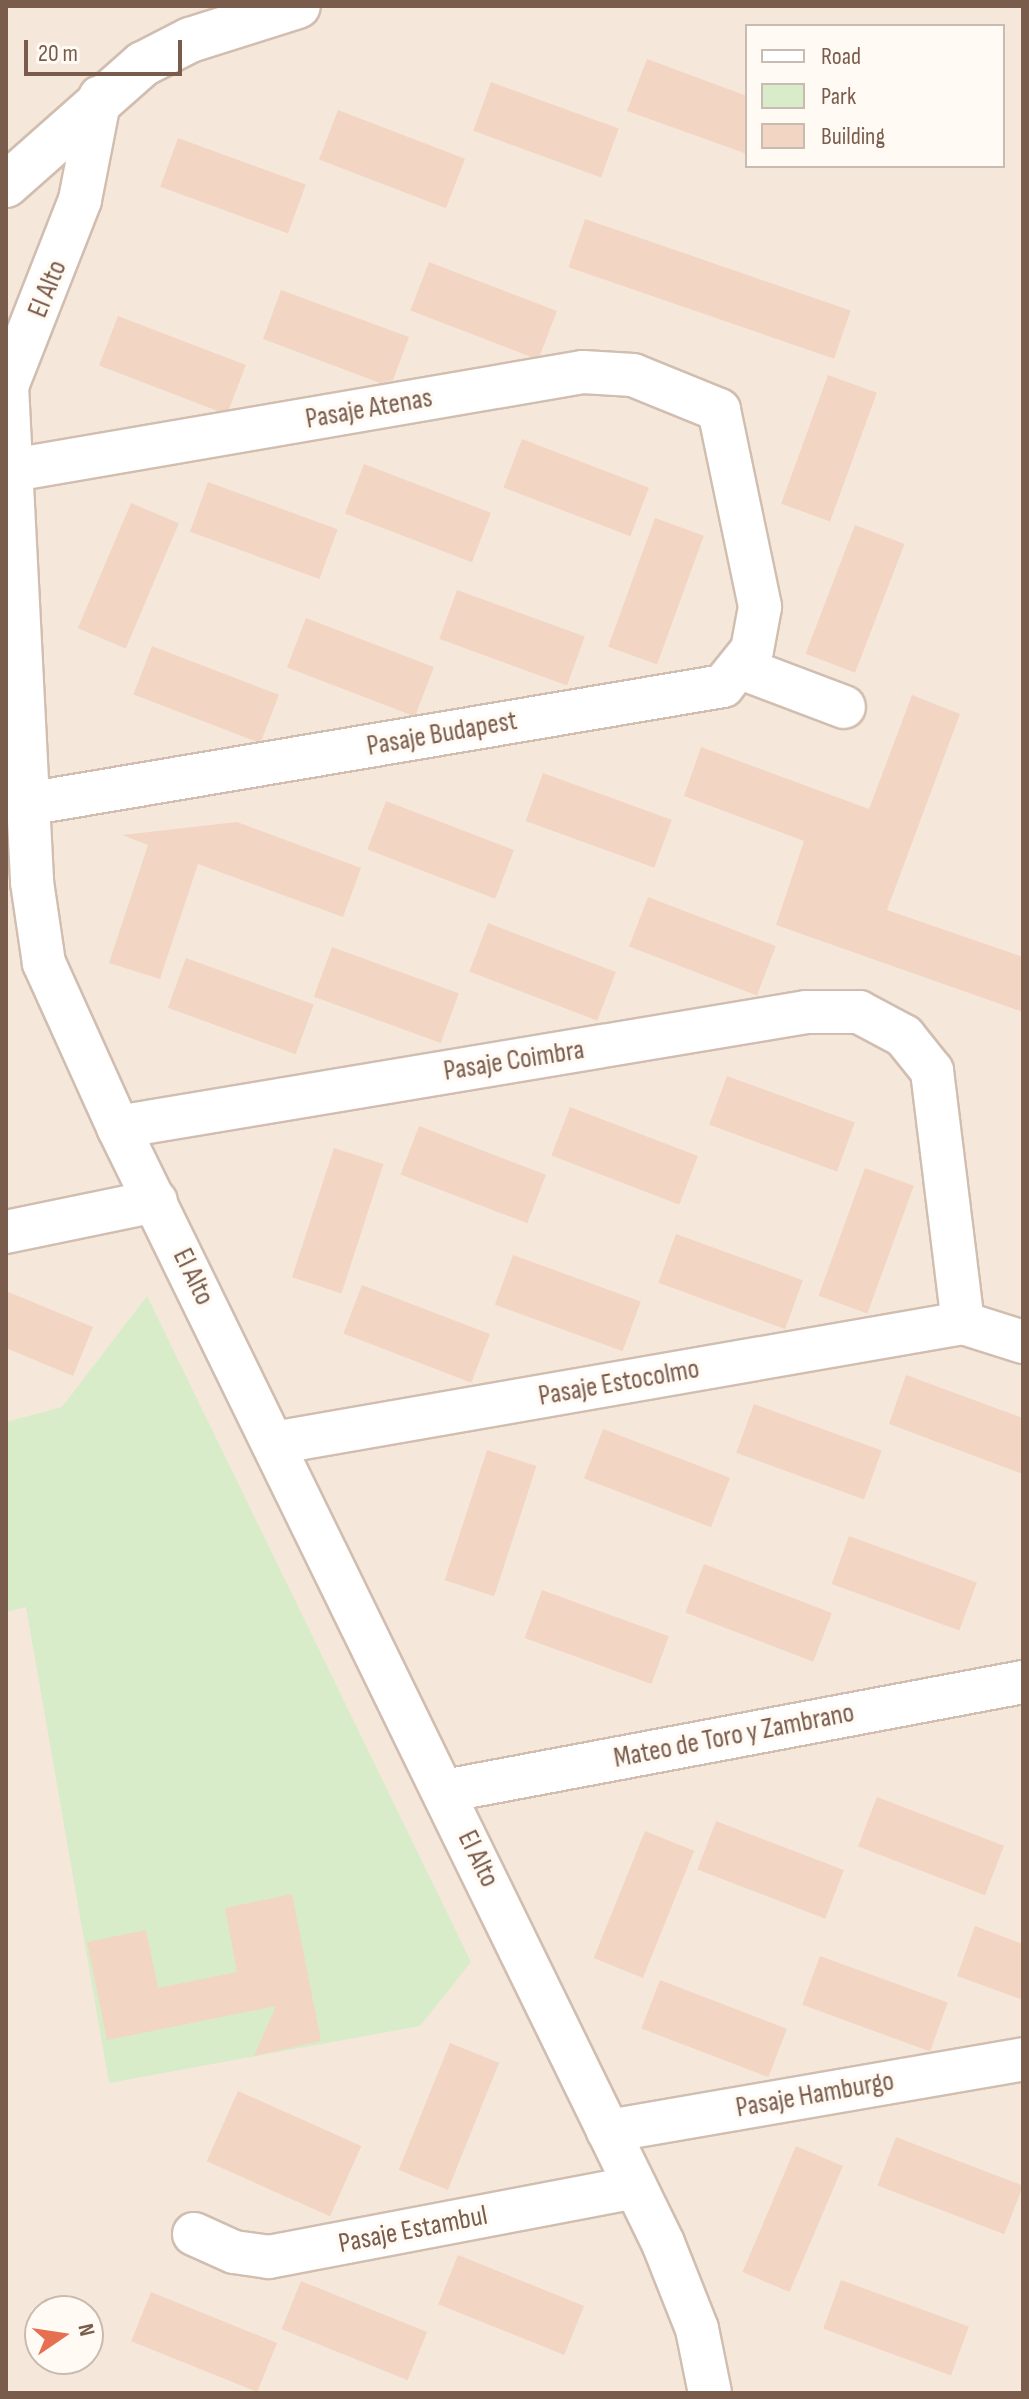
<!DOCTYPE html>
<style>
body{margin:0}
#map{position:relative;width:1029px;height:2399px;overflow:hidden;background:#fdf6ec;font-family:"Sofia Sans Condensed",sans-serif}
div>[style]{position:absolute}
.residential>*{inset:0;background:#f5e8da}
.green>*{inset:0;background:#d8ecc9}
.building>*{inset:0;background:#f3d5c3;transform-origin:0 0}
.roads{filter:drop-shadow(2px 0 #d1beb0) drop-shadow(-2px 0 #d1beb0) drop-shadow(0 2px #d1beb0) drop-shadow(0 -2px #d1beb0)}
.minor>*{height:42px;margin:-21px;padding:0 21px;transform-origin:21px;border-radius:21px;background:#fff}
.secondary>*{height:44px;margin:-22px;padding:0 22px;transform-origin:22px;border-radius:22px;background:#fff}
span{translate:-50% -50%;white-space:nowrap;text-align:center;line-height:1.15;-webkit-text-stroke:7px #fffaf3;paint-order:stroke}
.street-label{font-size:28px;color:#7a5c4d}
.frame{position:absolute;inset:0;border:8px solid #7a5c4d;pointer-events:none}
.legend{position:absolute;left:745px;top:24px;width:260px;height:144px;box-sizing:border-box;background:#fffaf3;border:2px solid #cabbb1;margin:0;padding:10px 14px;list-style:none;font-size:24px;color:#7a5c4d}
.legend li{display:flex;align-items:center;gap:16px;height:40px}
.legend b{width:40px;border:2px solid #cabbb1}
.north{position:absolute;left:24px;top:2295px;width:80px;height:80px;box-sizing:border-box;background:#fffaf3;border:2px solid #cabbb1;border-radius:50%;rotate:77deg;font-size:22px;font-weight:700;line-height:32px;text-align:center;color:#7a5c4d}
.north::after{content:'';display:block;margin:auto;width:28px;height:36px;background:#e76f51;clip-path:polygon(50% 0,100% 100%,50% 72%,0 100%)}
.scale{position:absolute;left:24px;top:40px;width:158px;height:36px;box-sizing:border-box;border:4px solid #7a5c4d;border-top:0;padding-left:10px;font-size:24px;line-height:28px;white-space:nowrap;color:#7a5c4d;-webkit-text-stroke:6px #fffaf3;paint-order:stroke}
</style>
<div id="map">
<div class="residential">
<i style="clip-path:polygon(evenodd,6px 6px,1023px 6px,1023px 2393px,6px 2393px,6px 6px,747px 26px,1003px 26px,1003px 166px,747px 166px,747px 26px,6px 6px,40px 2311px,88px 2311px,88px 2359px,40px 2359px,40px 2311px)"></i>
</div>
<div class="green">
<i style="clip-path:polygon(147px 1296px,471px 1962px,420px 2026px,109px 2083px,26px 1607px,6px 1612px,6px 1422px,62px 1407px)"></i>
</div>
<div class="building">
<i style="clip-path:polygon(647px 59px,747px 96px,747px 154px,627px 111px)"></i>
<i style="left:491px;top:82px;width:136px;height:52px;rotate:20deg"></i>
<i style="left:338px;top:110px;width:136px;height:53px;rotate:21deg"></i>
<i style="left:178px;top:138px;width:136px;height:52px;rotate:20deg"></i>
<i style="left:585px;top:219px;width:281px;height:51px;rotate:19deg"></i>
<i style="left:429px;top:262px;width:137px;height:52px;rotate:21deg"></i>
<i style="clip-path:polygon(281px 290px,409px 337px,393px 380px,380px 383px,263px 339px)"></i>
<i style="left:118px;top:316px;width:137px;height:53px;rotate:21deg"></i>
<i style="left:828px;top:375px;width:52px;height:137px;rotate:20deg"></i>
<i style="left:522px;top:439px;width:136px;height:52px;rotate:21deg"></i>
<i style="left:364px;top:464px;width:136px;height:53px;rotate:21deg"></i>
<i style="left:208px;top:482px;width:138px;height:53px;rotate:20deg"></i>
<i style="left:131px;top:503px;width:52px;height:136px;rotate:23deg"></i>
<i style="left:655px;top:518px;width:52px;height:137px;rotate:20deg"></i>
<i style="left:855px;top:525px;width:53px;height:138px;rotate:21deg"></i>
<i style="left:457px;top:590px;width:136px;height:52px;rotate:20deg"></i>
<i style="left:306px;top:618px;width:137px;height:53px;rotate:21deg"></i>
<i style="left:152px;top:646px;width:136px;height:52px;rotate:21deg"></i>
<i style="clip-path:polygon(912px 695px,960px 714px,887px 910px,1023px 957px,1023px 1012px,776px 925px,804px 841px,684px 796px,701px 747px,869px 809px)"></i>
<i style="left:543px;top:773px;width:137px;height:51px;rotate:20deg"></i>
<i style="left:386px;top:801px;width:137px;height:52px;rotate:21deg"></i>
<i style="clip-path:polygon(237px 822px,361px 868px,343px 917px,198px 864px,160px 979px,109px 963px,148px 845px,122px 835px)"></i>
<i style="left:648px;top:897px;width:137px;height:53px;rotate:21deg"></i>
<i style="left:488px;top:923px;width:137px;height:52px;rotate:21deg"></i>
<i style="left:332px;top:947px;width:135px;height:53px;rotate:20deg"></i>
<i style="left:186px;top:958px;width:136px;height:53px;rotate:20deg"></i>
<i style="left:727px;top:1076px;width:136px;height:52px;rotate:20deg"></i>
<i style="left:570px;top:1107px;width:137px;height:52px;rotate:21deg"></i>
<i style="left:419px;top:1126px;width:136px;height:52px;rotate:21deg"></i>
<i style="left:334px;top:1148px;width:52px;height:136px;rotate:18deg"></i>
<i style="left:865px;top:1168px;width:52px;height:136px;rotate:20deg"></i>
<i style="left:676px;top:1234px;width:135px;height:52px;rotate:20deg"></i>
<i style="left:513px;top:1255px;width:136px;height:53px;rotate:20deg"></i>
<i style="left:362px;top:1285px;width:137px;height:52px;rotate:21deg"></i>
<i style="clip-path:polygon(6px 1291px,93px 1327px,73px 1376px,6px 1348px)"></i>
<i style="clip-path:polygon(906px 1375px,1023px 1418px,1023px 1474px,889px 1424px)"></i>
<i style="left:754px;top:1404px;width:136px;height:52px;rotate:20deg"></i>
<i style="left:603px;top:1429px;width:136px;height:53px;rotate:21deg"></i>
<i style="left:487px;top:1450px;width:52px;height:137px;rotate:18deg"></i>
<i style="left:849px;top:1536px;width:136px;height:51px;rotate:20deg"></i>
<i style="left:704px;top:1564px;width:137px;height:52px;rotate:21deg"></i>
<i style="left:542px;top:1590px;width:135px;height:51px;rotate:20deg"></i>
<i style="left:877px;top:1797px;width:136px;height:53px;rotate:21deg"></i>
<i style="left:716px;top:1821px;width:137px;height:52px;rotate:21deg"></i>
<i style="left:645px;top:1831px;width:53px;height:137px;rotate:22deg"></i>
<i style="clip-path:polygon(292px 1894px,321px 2041px,254px 2056px,276px 2006px,107px 2040px,87px 1942px,146px 1930px,158px 1988px,237px 1972px,225px 1908px)"></i>
<i style="clip-path:polygon(975px 1926px,1023px 1944px,1023px 2000px,957px 1976px)"></i>
<i style="left:820px;top:1956px;width:136px;height:52px;rotate:20deg"></i>
<i style="left:660px;top:1980px;width:136px;height:52px;rotate:21deg"></i>
<i style="left:450px;top:2043px;width:53px;height:137px;rotate:22deg"></i>
<i style="left:238px;top:2091px;width:135px;height:77px;rotate:24deg"></i>
<i style="left:896px;top:2137px;width:136px;height:52px;rotate:21deg"></i>
<i style="left:796px;top:2146px;width:51px;height:137px;rotate:23deg"></i>
<i style="left:458px;top:2255px;width:136px;height:53px;rotate:22deg"></i>
<i style="left:841px;top:2280px;width:136px;height:52px;rotate:20deg"></i>
<i style="left:301px;top:2281px;width:136px;height:52px;rotate:22deg"></i>
<i style="left:151px;top:2292px;width:136px;height:53px;rotate:22deg"></i>
</div>
<div class="roads">
<div class="minor">
<i style="left:100px;top:97px;width:105px;rotate:101deg"></i>
<i style="left:80px;top:200px;width:200px;rotate:111.4deg"></i>
<i style="left:7px;top:386px;width:497px;rotate:87.1deg"></i>
<i style="left:32px;top:882px;width:82px;rotate:81.6deg"></i>
<i style="left:44px;top:963px;width:180px;rotate:65.7deg"></i>
<i style="left:118px;top:1127px;width:1242px;rotate:63.97deg"></i>
<i style="left:663px;top:2243px;width:92px;rotate:68.4deg"></i>
<i style="left:697px;top:2329px;width:65px;rotate:78.5deg"></i>
<i style="left:13px;top:470px;width:578px;rotate:-9.76deg"></i>
<i style="left:583px;top:372px;width:50px;rotate:3.4deg"></i>
<i style="left:633px;top:375px;width:93px;rotate:22.1deg"></i>
<i style="left:719px;top:410px;width:201px;rotate:78.2deg"></i>
<i style="left:760px;top:607px;width:44px;rotate:100.5deg"></i>
<i style="left:752px;top:650px;width:46px;rotate:128.9deg"></i>
<i style="left:723px;top:686px;width:706px;rotate:170.38deg"></i>
<i style="left:741px;top:668px;width:110px;rotate:20.7deg"></i>
<i style="left:118px;top:1127px;width:698px;rotate:-9.49deg"></i>
<i style="left:806px;top:1012px;width:53px"></i>
<i style="left:859px;top:1012px;width:51px;rotate:28.1deg"></i>
<i style="left:904px;top:1036px;width:45px;rotate:51.3deg"></i>
<i style="left:932px;top:1071px;width:254px;rotate:83deg"></i>
<i style="left:6px;top:1232px;width:153px;rotate:-11.7deg"></i>
<i style="left:274px;top:1443px;width:699px;rotate:-9.88deg"></i>
<i style="left:963px;top:1323px;width:63px;rotate:17.6deg"></i>
<i style="left:445px;top:1791px;width:588px;rotate:-10.68deg"></i>
<i style="left:608px;top:2131px;width:421px;rotate:-9.8deg"></i>
<i style="left:194px;top:2234px;width:44px;rotate:24.2deg"></i>
<i style="left:234px;top:2252px;width:35px;rotate:8deg"></i>
<i style="left:269px;top:2257px;width:373px;rotate:-10.8deg"></i>
</div>
<div class="secondary">
<i style="left:6px;top:185px;width:183px;rotate:-41.5deg"></i>
<i style="left:143px;top:64px;width:53px;rotate:-27.1deg"></i>
<i style="left:190px;top:40px;width:113px;rotate:-17.5deg"></i>
</div>
</div>
<div class="street-label">
<span style="left:48px;top:289px;rotate:-68deg">El Alto</span>
<span style="left:369px;top:409px;rotate:-10deg">Pasaje Atenas</span>
<span style="left:442px;top:734px;rotate:-10deg">Pasaje Budapest</span>
<span style="left:514px;top:1061px;rotate:-9deg">Pasaje Coimbra</span>
<span style="left:193px;top:1277px;rotate:64deg">El Alto</span>
<span style="left:619px;top:1383px;rotate:-10deg">Pasaje Estocolmo</span>
<span style="left:734px;top:1736px;rotate:-11deg">Mateo de Toro y Zambrano</span>
<span style="left:478px;top:1859px;rotate:64deg">El Alto</span>
<span style="left:815px;top:2095px;rotate:-10deg">Pasaje Hamburgo</span>
<span style="left:413px;top:2230px;rotate:-11deg">Pasaje Estambul</span>
</div>
<div class="frame"></div>
<ul class="legend">
<li><b style="height:10px;background:#fff"></b>Road</li>
<li><b style="height:22px;background:#d8ecc9"></b>Park</li>
<li><b style="height:22px;background:#f3d5c3"></b>Building</li>
</ul>
<div class="north">N</div>
<div class="scale">20 m</div>
</div>
